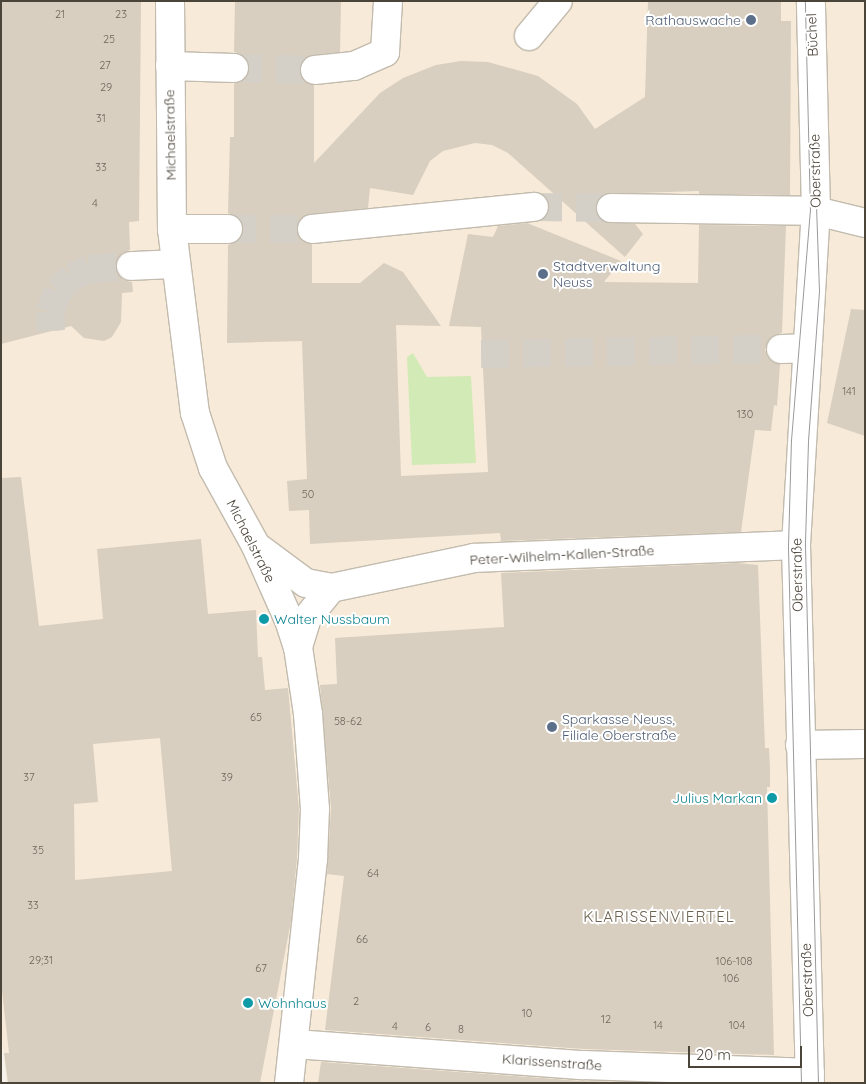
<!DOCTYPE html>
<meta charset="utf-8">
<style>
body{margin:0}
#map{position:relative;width:866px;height:1084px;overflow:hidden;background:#f6f3ec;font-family:Quicksand,sans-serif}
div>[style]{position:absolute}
.commercial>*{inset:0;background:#f7ead8}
.green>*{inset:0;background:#d2eab5}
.building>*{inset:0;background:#d8cfc1}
.minor-tunnel>*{height:28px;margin-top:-14px;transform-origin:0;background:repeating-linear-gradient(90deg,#d4d0c8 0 28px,transparent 0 42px)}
.roads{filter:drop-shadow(1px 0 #c2bbae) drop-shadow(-1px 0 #c2bbae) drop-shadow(0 1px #c2bbae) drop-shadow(0 -1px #c2bbae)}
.minor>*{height:28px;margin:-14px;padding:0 14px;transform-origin:14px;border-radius:14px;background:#fff}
.tram>*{height:1px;margin:-0.5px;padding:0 0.5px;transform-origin:0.5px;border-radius:0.5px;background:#9a9a9a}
.dots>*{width:14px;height:14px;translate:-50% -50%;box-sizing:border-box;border:2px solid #fff;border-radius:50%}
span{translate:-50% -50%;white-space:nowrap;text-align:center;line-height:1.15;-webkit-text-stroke:4px #fff;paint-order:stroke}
.number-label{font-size:11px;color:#6e675b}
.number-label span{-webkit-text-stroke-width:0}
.service-label{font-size:14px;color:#4e5e75}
.right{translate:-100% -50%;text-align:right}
.left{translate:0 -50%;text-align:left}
.street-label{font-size:14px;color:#4b4439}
.culture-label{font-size:14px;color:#0d838f}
.neighbourhood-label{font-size:15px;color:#6e6250;letter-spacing:1px}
.frame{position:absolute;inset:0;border:2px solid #4b4439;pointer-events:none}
.scale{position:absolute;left:688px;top:1046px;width:114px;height:22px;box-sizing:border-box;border:2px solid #4b4439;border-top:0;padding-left:6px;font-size:15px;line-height:18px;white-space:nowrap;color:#4b4439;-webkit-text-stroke:4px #fff;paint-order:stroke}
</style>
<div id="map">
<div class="commercial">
<i style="clip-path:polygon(1px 1px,865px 1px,865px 1083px,7px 1083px,1px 1032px)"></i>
</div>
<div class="green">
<i style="clip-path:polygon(413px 353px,427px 377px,471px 376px,476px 463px,412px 465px,407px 357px)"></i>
</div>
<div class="building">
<i style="clip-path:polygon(1px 1px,141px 1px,139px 221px,129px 222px,130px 250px,122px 253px,115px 266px,123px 280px,132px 282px,133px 292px,122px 293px,121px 322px,112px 337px,104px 341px,84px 338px,71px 326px,1px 344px)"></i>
<i style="clip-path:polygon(235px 1px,341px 1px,340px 52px,313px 55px,301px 64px,302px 79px,314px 85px,314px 163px,380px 93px,403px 78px,436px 65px,461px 61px,488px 62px,538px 76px,577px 104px,595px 129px,645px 97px,648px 1px,781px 1px,781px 21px,791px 21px,790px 195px,699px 194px,699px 191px,604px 194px,595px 207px,603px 221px,635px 224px,643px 234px,625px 257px,508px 153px,492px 145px,475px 143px,443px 151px,430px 161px,413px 195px,370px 188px,368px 208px,310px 214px,303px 217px,296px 230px,300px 238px,312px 244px,312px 283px,360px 283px,384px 263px,403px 272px,441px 326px,396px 325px,401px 476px,488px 472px,481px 327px,449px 326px,468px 234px,493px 237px,498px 226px,527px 223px,621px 261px,604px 282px,698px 283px,699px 225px,786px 226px,782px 333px,772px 336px,765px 349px,768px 358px,780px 364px,777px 406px,774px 405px,771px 431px,755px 430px,741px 532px,501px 541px,500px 533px,310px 544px,309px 510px,289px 511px,287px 481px,307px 479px,302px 341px,227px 343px,228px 245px,236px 242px,244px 229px,241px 221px,228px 213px,230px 137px,234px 137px,234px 84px,247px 77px,250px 68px,243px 55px,234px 52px)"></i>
<i style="clip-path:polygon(851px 309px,865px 310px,865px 436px,827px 423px)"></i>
<i style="clip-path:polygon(evenodd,21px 477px,39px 626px,103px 619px,97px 549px,201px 539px,208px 614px,256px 610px,258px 657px,262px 657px,265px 690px,288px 688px,299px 809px,297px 858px,291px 921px,260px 1083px,8px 1083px,4px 1053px,9px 1053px,1px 982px,1px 478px,21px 477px,160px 738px,172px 871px,75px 880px,74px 804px,98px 802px,93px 744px,160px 738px)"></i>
<i style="clip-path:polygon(736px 563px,758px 565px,765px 748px,769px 748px,770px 769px,770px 787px,767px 787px,774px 1055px,584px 1049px,325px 1030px,344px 876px,327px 874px,331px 808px,320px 685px,337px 684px,335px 638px,504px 627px,501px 573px)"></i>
<i style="clip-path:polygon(321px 1062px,582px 1081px,634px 1082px,318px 1083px)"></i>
</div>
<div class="minor-tunnel">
<i style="left:234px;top:68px;width:81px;rotate:1.4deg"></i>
<i style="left:534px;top:207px;width:77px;rotate:0.7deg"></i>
<i style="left:228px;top:229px;width:84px"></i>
<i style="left:51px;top:331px;width:19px;rotate:-93deg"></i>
<i style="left:50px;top:312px;width:22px;rotate:-69deg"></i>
<i style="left:58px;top:291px;width:20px;rotate:-45deg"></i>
<i style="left:72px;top:277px;width:19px;rotate:-25deg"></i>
<i style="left:89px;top:269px;width:42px;rotate:-4.1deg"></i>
<i style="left:481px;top:354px;width:300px;rotate:-1deg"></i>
</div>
<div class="roads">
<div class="minor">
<i style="left:170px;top:1px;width:228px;rotate:89.5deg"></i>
<i style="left:172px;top:229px;width:185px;rotate:82.9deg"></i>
<i style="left:195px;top:413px;width:58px;rotate:71.9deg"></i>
<i style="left:213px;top:468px;width:89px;rotate:61.1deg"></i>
<i style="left:256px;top:546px;width:81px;rotate:66deg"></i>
<i style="left:289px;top:620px;width:28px;rotate:72deg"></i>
<i style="left:298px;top:647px;width:68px;rotate:81.5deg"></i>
<i style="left:308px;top:714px;width:95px;rotate:85.8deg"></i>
<i style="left:315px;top:809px;width:50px;rotate:92.3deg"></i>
<i style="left:313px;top:859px;width:225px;rotate:96.1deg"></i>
<i style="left:529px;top:36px;width:45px;rotate:-50.4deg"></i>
<i style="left:170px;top:66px;width:64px;rotate:1.8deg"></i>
<i style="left:315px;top:70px;width:39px;rotate:-6deg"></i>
<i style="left:354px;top:66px;width:34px;rotate:-24deg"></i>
<i style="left:385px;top:52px;width:51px;rotate:-86.6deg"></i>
<i style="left:611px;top:208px;width:205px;rotate:0.8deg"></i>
<i style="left:816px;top:211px;width:50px;rotate:13.8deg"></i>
<i style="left:172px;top:229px;width:56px"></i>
<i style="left:312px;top:229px;width:223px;rotate:-5.7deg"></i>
<i style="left:131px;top:266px;width:44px;rotate:-2.6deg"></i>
<i style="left:781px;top:349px;width:25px;rotate:-2deg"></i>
<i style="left:260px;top:549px;width:57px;rotate:36.5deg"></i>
<i style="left:306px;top:583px;width:25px;rotate:11deg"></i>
<i style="left:331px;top:588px;width:146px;rotate:-11.8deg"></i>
<i style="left:474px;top:558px;width:322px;rotate:-2.3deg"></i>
<i style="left:298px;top:647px;width:30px;rotate:-73deg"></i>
<i style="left:307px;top:618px;width:38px;rotate:-51deg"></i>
<i style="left:800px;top:745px;width:65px;rotate:-0.9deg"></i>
<i style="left:295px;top:1044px;width:289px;rotate:4.2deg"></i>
<i style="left:583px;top:1065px;width:227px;rotate:2deg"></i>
<i style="left:810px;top:1083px;width:538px;rotate:-91.49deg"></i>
<i style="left:796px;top:545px;width:335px;rotate:-86.6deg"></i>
<i style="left:816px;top:211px;width:210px;rotate:-91.4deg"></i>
</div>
</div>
<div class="tram">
<i style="left:816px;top:205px;width:86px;rotate:88deg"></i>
<i style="left:819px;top:291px;width:150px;rotate:94.2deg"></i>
<i style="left:808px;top:441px;width:104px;rotate:91.7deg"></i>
<i style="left:805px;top:545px;width:538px;rotate:88.62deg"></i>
<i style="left:801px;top:1083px;width:537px;rotate:-91.39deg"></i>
<i style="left:788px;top:546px;width:106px;rotate:-88.4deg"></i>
<i style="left:791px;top:440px;width:230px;rotate:-85.3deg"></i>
<i style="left:810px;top:211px;width:210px;rotate:-91.4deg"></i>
</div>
<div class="dots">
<i style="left:751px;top:20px;background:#5c6f8a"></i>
<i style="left:543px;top:274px;background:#5c6f8a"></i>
<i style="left:264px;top:619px;background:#0f9aa8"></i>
<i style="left:552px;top:727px;background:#5c6f8a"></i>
<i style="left:772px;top:798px;background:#0f9aa8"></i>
<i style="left:248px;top:1003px;background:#0f9aa8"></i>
</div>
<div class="number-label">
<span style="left:60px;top:14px">21</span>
<span style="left:121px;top:14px">23</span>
<span style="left:109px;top:39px">25</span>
<span style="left:105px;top:65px">27</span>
<span style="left:106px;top:87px">29</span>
<span style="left:101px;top:118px">31</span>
<span style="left:101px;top:167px">33</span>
<span style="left:95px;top:203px">4</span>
<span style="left:849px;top:391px">141</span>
<span style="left:745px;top:414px">130</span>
<span style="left:308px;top:494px">50</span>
<span style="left:256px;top:717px">65</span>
<span style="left:348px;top:721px">58-62</span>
<span style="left:29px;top:777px">37</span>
<span style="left:227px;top:777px">39</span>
<span style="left:38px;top:850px">35</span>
<span style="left:373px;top:873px">64</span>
<span style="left:33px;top:905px">33</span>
<span style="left:362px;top:939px">66</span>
<span style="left:41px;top:960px">29;31</span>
<span style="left:734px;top:961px">106-108</span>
<span style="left:261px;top:968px">67</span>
<span style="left:731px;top:978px">106</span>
<span style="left:356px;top:1001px">2</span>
<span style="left:527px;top:1013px">10</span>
<span style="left:606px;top:1019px">12</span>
<span style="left:658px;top:1025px">14</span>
<span style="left:737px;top:1025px">104</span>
<span style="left:395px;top:1026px">4</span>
<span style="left:428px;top:1027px">6</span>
<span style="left:461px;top:1029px">8</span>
</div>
<div class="service-label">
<span class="right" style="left:741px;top:20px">Rathauswache</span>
<span class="left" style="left:553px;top:274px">Stadtverwaltung<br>Neuss</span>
<span class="left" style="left:562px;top:727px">Sparkasse Neuss,<br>Filiale Oberstraße</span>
</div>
<div class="street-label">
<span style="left:812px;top:35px;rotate:-92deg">Büchel</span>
<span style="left:170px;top:135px;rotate:-91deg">Michaelstraße</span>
<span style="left:815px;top:171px;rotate:-91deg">Oberstraße</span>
<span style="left:251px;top:541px;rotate:63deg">Michaelstraße</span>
<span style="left:562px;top:555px;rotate:-3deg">Peter-Wilhelm-Kallen-Straße</span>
<span style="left:797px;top:575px;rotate:-91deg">Oberstraße</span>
<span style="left:807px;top:980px;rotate:-92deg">Oberstraße</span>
<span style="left:552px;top:1062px;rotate:4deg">Klarissenstraße</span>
</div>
<div class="culture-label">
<span class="left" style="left:274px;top:619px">Walter Nussbaum</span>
<span class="right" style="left:762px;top:798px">Julius Markan</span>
<span class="left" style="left:258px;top:1003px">Wohnhaus</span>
</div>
<div class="neighbourhood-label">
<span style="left:659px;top:917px">KLARISSENVIERTEL</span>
</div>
<div class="frame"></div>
<div class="scale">20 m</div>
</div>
